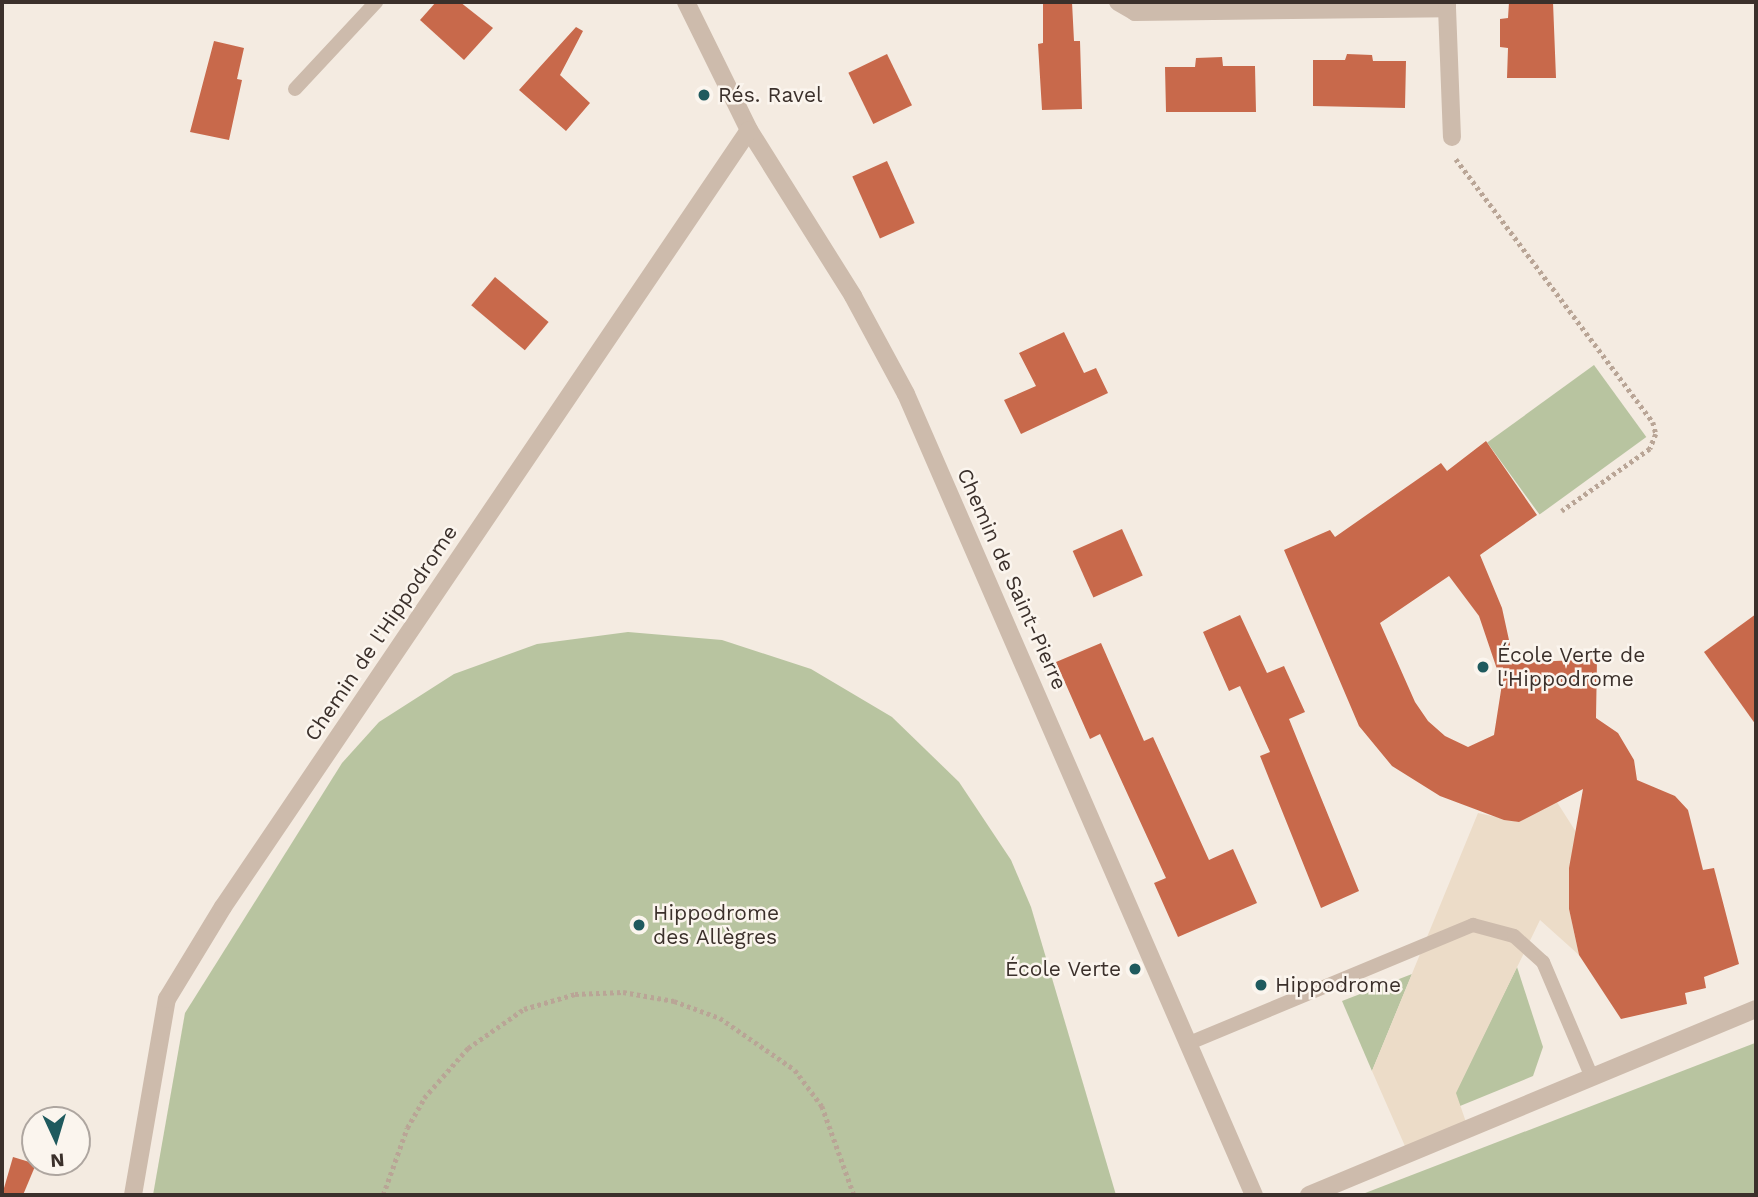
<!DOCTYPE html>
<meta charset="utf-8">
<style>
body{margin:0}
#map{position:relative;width:1758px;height:1197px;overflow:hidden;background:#f4ebe1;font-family:"Work Sans",sans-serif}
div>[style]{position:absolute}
.green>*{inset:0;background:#b8c4a0;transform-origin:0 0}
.plaza>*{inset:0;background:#ecdcc8}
.building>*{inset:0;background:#c8694b;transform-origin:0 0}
.path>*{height:4.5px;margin-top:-2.25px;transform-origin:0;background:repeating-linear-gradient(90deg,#b9a596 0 3.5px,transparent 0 7px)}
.lane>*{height:14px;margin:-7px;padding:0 7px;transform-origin:7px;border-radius:7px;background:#cdbbac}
.street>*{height:18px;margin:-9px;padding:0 9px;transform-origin:9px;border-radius:9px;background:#cdbbac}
.dots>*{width:19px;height:19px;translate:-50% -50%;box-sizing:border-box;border:4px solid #fbf5ee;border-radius:50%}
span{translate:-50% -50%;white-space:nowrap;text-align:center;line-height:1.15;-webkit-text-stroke:5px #fbf5ee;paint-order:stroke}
.poi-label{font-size:21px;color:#3b302b}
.left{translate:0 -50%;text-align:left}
.right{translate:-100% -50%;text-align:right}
.street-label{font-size:21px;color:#3b302b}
.frame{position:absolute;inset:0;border:4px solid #3b302b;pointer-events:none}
.north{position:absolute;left:21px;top:1106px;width:70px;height:70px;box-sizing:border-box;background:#fbf5ee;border:2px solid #aea6a0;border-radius:50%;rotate:176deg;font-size:19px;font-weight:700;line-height:28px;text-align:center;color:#3b302b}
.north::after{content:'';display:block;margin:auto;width:24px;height:32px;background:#1f5a5e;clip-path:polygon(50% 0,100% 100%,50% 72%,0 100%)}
</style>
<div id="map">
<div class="green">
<i style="left:1594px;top:365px;width:89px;height:132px;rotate:54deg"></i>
<i style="clip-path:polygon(628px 632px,722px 640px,811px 669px,892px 717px,959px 782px,1011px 860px,1031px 907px,1116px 1195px,153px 1195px,185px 1013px,342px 763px,379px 722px,454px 674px,537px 644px)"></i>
<i style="clip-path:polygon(1517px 967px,1543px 1047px,1533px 1076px,1460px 1106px,1455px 1093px)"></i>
<i style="clip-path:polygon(1412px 974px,1372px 1071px,1342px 1001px)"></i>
<i style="clip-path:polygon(1755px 1043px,1756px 1195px,1360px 1195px)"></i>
</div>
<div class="plaza">
<i style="clip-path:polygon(1555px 799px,1576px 832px,1569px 909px,1579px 955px,1540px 920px,1456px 1093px,1468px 1128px,1408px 1153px,1372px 1071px,1478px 813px,1519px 822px)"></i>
</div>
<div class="building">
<i style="clip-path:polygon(436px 2px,460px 2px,493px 28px,464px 60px,420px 20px)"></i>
<i style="clip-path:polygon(1043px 2px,1072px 2px,1074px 41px,1080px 41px,1082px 109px,1042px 110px,1038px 44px,1043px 43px)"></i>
<i style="clip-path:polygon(1509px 2px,1553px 2px,1556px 78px,1507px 78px,1508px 48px,1500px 47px,1500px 19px,1508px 18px)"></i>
<i style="clip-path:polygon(576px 27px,583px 31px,560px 75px,590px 103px,566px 131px,519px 90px)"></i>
<i style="clip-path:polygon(214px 41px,244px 48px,237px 79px,242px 80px,229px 140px,190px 132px)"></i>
<i style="left:887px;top:54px;width:57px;height:43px;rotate:64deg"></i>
<i style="clip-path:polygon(1347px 54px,1372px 55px,1373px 61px,1406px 61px,1405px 108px,1313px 106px,1313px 60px,1345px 60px)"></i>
<i style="clip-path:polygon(1222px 57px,1223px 66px,1255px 66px,1256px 112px,1166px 112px,1165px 67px,1195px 67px,1196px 58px)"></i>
<i style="left:887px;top:161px;width:68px;height:38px;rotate:66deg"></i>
<i style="left:495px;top:277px;width:70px;height:37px;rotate:40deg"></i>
<i style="clip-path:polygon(1064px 332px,1084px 373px,1096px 368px,1108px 393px,1021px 434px,1004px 400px,1036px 386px,1019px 353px)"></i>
<i style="clip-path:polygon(evenodd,1486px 441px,1537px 515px,1480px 555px,1502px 608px,1514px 663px,1597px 659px,1596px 718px,1618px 733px,1634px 760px,1637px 780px,1675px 796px,1688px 810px,1703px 870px,1714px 868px,1739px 964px,1704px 977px,1706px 988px,1685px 993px,1687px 1004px,1621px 1019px,1579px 955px,1569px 909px,1569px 868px,1583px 789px,1519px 822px,1504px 820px,1440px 796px,1392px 766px,1359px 726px,1284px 550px,1330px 530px,1335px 537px,1441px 463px,1447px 471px,1486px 441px,1449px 576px,1479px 616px,1502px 684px,1494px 735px,1468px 747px,1445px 736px,1428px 721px,1415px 702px,1380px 623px,1449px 576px)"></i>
<i style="left:1122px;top:529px;width:51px;height:54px;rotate:66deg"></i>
<i style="clip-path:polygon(1756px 614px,1756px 725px,1704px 652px)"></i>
<i style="clip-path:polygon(1240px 615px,1267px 673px,1284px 666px,1305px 712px,1289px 719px,1359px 891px,1321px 908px,1260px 756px,1270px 752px,1240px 686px,1229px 691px,1203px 632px)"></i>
<i style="clip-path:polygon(1101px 643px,1144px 741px,1153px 737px,1209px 860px,1233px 849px,1257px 903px,1178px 937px,1154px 883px,1166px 878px,1100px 734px,1090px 739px,1056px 662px)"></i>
<i style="clip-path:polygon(13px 1157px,36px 1164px,23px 1195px,2px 1195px)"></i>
</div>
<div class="path">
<i style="left:1456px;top:159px;width:329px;rotate:53.2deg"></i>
<i style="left:1653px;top:422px;width:12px;rotate:76deg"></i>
<i style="left:1656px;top:434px;width:16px;rotate:112deg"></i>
<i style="left:1650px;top:449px;width:108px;rotate:144.8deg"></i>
<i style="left:383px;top:1195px;width:71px;rotate:-70.3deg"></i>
<i style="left:407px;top:1128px;width:34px;rotate:-60deg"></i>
<i style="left:424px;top:1098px;width:67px;rotate:-48.7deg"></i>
<i style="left:468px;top:1048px;width:68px;rotate:-34.9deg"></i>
<i style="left:524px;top:1009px;width:53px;rotate:-16.4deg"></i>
<i style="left:575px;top:994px;width:48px;rotate:-2.4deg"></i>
<i style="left:623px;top:992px;width:52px;rotate:10deg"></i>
<i style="left:674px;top:1001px;width:49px;rotate:20.3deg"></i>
<i style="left:720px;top:1018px;width:91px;rotate:34.7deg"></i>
<i style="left:795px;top:1070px;width:45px;rotate:53.1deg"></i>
<i style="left:822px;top:1106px;width:95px;rotate:70.2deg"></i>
</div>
<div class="lane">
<i style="left:295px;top:89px;width:119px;rotate:-47deg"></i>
<i style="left:1187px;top:1044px;width:310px;rotate:-22.6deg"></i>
<i style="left:1473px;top:925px;width:42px;rotate:15deg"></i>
<i style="left:1514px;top:936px;width:39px;rotate:42deg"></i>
<i style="left:1543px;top:962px;width:123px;rotate:67deg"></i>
</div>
<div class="street">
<i style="left:686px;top:2px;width:143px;rotate:63.8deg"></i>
<i style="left:749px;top:130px;width:196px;rotate:57.9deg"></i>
<i style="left:853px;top:296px;width:111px;rotate:61.6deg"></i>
<i style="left:906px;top:394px;width:873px;rotate:66.52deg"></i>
<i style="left:1118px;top:2px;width:20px;rotate:30deg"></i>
<i style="left:1135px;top:12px;width:312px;rotate:-0.7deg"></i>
<i style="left:1447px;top:8px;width:6px;rotate:-90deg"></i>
<i style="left:1447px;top:8px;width:129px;rotate:87.8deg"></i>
<i style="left:133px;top:1195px;width:199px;rotate:-80.2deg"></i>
<i style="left:167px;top:999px;width:108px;rotate:-58.7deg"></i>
<i style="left:223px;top:907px;width:938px;rotate:-55.9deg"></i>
<i style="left:1309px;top:1195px;width:484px;rotate:-22.6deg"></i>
</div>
<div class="dots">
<i style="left:704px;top:95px;background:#1f5a5e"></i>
<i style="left:1483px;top:667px;background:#1f5a5e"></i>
<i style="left:639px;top:925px;background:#1f5a5e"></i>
<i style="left:1135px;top:969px;background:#1f5a5e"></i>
<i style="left:1261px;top:985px;background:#1f5a5e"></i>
</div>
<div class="poi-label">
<span class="left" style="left:718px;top:95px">Rés. Ravel</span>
<span class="left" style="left:1497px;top:667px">École Verte de<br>l'Hippodrome</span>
<span class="left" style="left:653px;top:925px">Hippodrome<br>des Allègres</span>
<span class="right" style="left:1121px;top:969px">École Verte</span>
<span class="left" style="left:1275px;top:985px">Hippodrome</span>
</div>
<div class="street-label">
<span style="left:1012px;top:579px;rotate:66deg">Chemin de Saint-Pierre</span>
<span style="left:381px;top:633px;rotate:-56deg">Chemin de l'Hippodrome</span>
</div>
<div class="frame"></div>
<div class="north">N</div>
</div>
